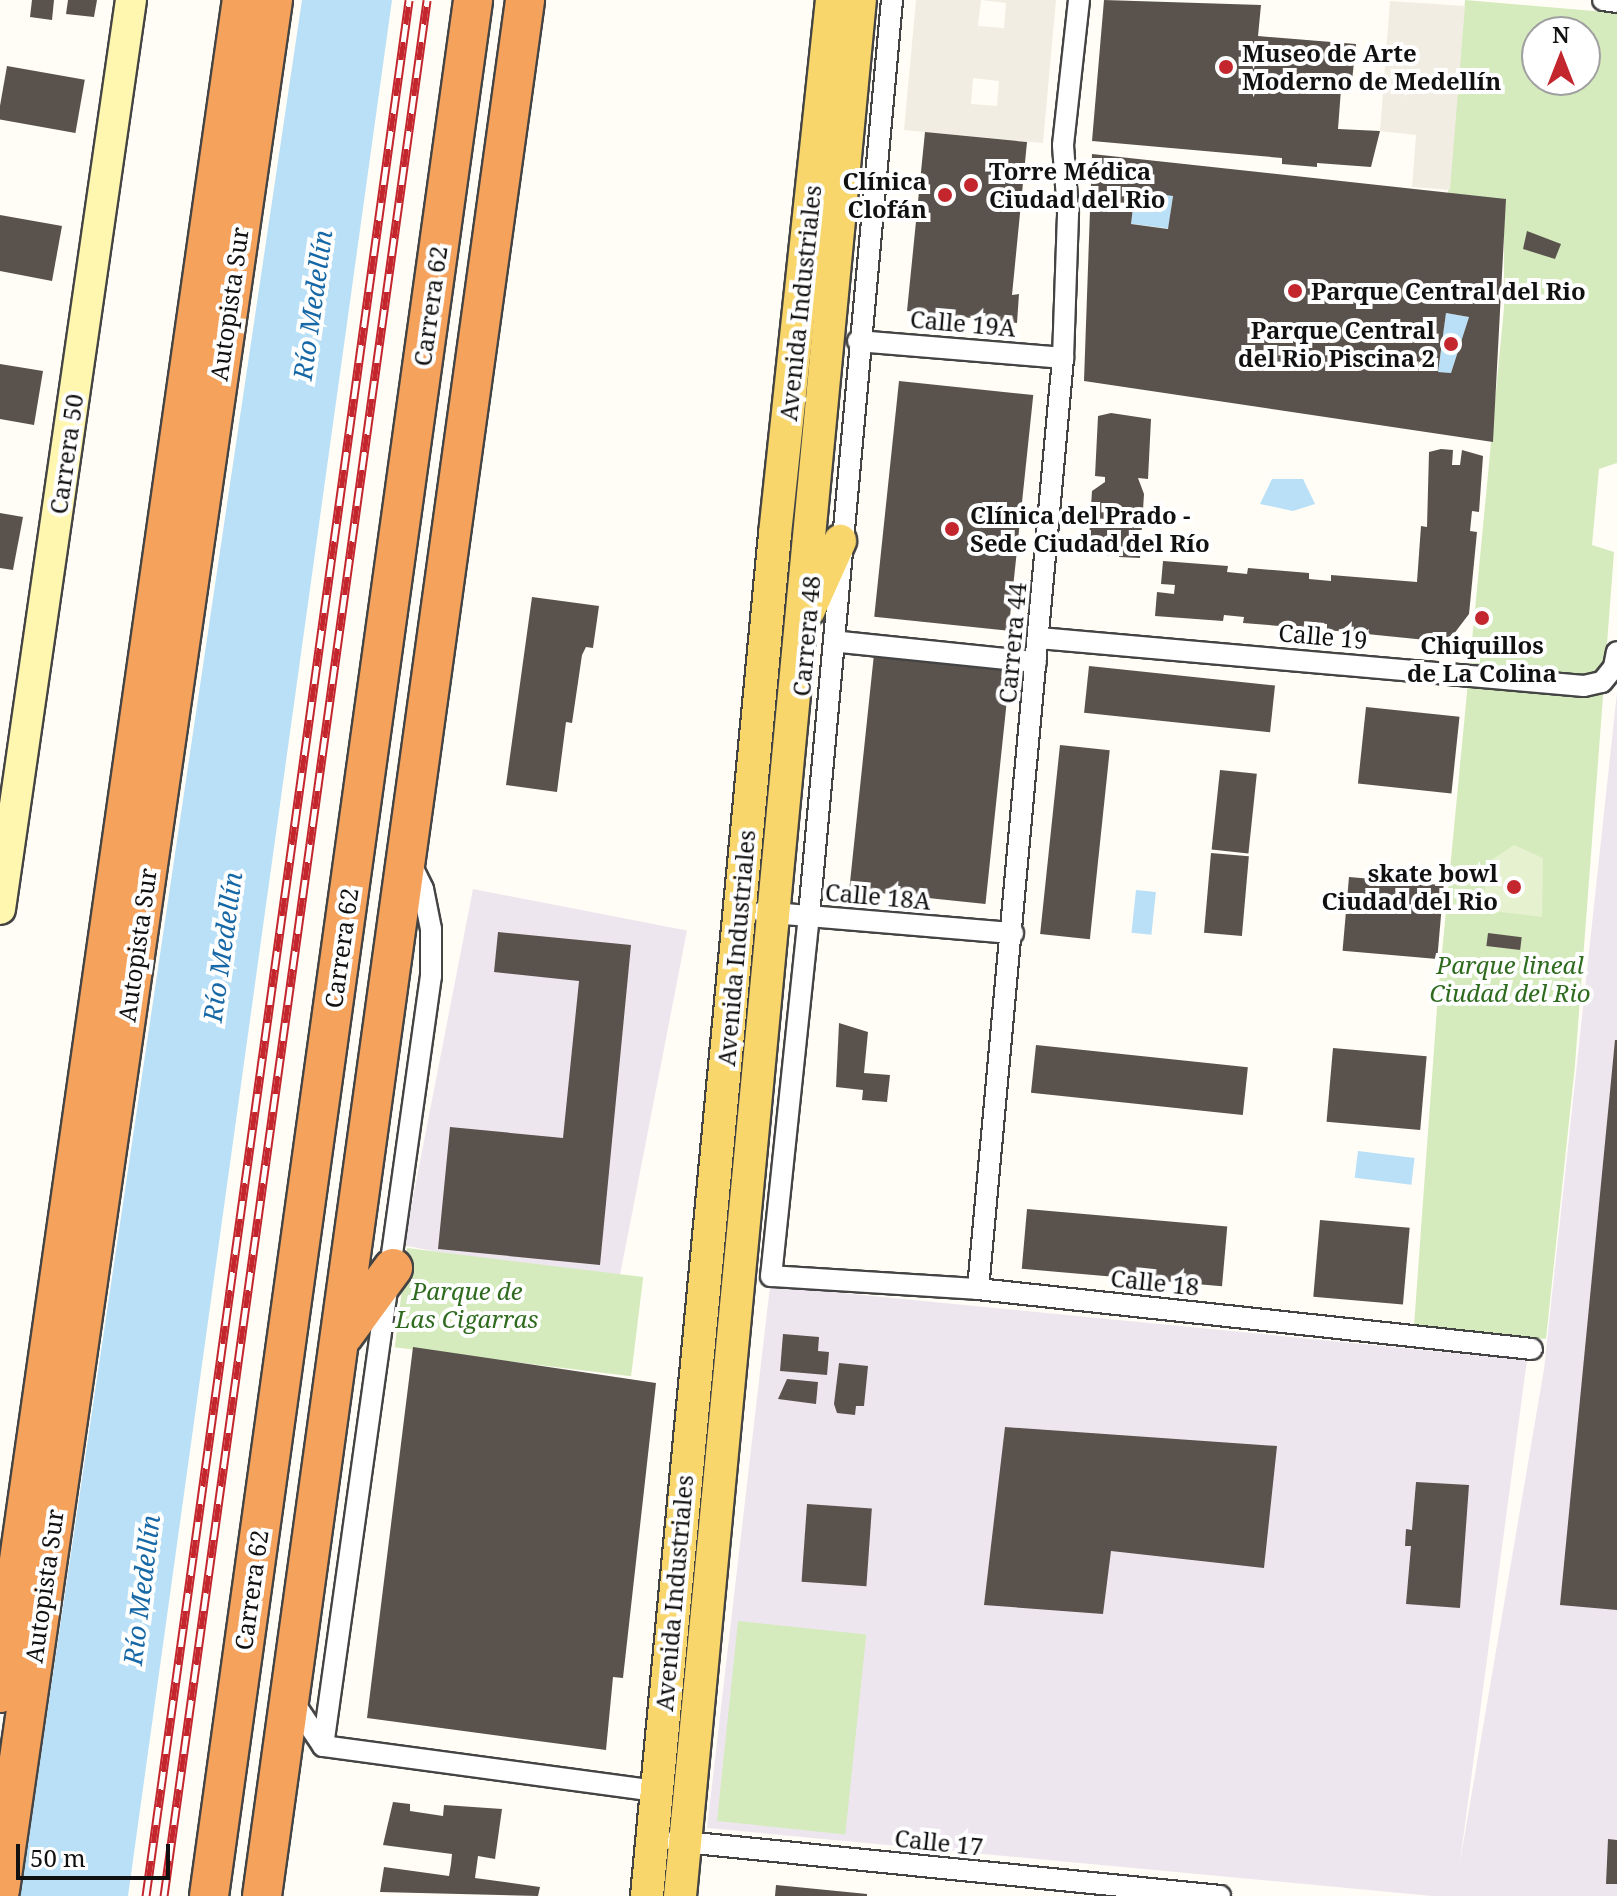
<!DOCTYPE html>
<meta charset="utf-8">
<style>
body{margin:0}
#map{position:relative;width:1617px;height:1896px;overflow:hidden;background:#fffdf5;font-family:"Noto Serif",serif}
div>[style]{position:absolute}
.industrial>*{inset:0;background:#eee6ef;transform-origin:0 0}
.green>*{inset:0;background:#d5ebbd;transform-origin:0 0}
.pitch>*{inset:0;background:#e6f2cf}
.plaza>*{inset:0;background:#f1ede2}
.water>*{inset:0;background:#b9e0f7;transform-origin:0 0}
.building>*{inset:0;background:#5a524d;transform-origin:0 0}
.roads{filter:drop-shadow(2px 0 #444) drop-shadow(-2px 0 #444) drop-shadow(0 2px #444) drop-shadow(0 -2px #444)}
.street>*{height:20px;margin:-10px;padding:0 10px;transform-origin:10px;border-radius:10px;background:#fff}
.secondary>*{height:30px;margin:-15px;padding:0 15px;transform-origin:15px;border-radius:15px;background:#fff6b0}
.primary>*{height:32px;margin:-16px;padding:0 16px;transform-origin:16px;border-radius:16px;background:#f9d66b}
.highway>*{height:38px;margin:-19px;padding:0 19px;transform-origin:19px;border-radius:19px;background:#f5a25d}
.rail>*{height:9px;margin-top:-4.5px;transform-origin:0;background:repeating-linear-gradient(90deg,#fff 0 18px,#c4262e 0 36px);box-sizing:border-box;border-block:2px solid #c4262e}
.dots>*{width:22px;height:22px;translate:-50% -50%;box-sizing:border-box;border:4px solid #fff;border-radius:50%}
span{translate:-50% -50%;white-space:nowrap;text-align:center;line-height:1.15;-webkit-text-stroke:8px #fff;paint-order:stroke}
.poi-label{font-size:24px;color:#111;font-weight:700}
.left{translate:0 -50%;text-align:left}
.right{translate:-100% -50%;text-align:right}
.street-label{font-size:24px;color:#111}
.park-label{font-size:24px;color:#2f6b1f;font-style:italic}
.water-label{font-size:26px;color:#1768a6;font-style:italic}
.north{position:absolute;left:1521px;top:16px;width:80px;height:80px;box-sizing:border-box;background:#fff;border:2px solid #a0a0a0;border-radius:50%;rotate:0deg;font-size:22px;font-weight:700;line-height:32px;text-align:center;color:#111}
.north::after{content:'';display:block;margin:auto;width:28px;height:36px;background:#c4262e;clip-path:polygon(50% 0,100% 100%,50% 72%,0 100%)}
.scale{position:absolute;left:16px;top:1844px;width:154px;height:36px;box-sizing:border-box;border:4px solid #111;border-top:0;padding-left:10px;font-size:24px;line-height:28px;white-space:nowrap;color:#111;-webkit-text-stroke:6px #fff;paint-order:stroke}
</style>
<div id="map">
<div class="industrial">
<i style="clip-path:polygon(1617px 692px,1617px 1896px,1432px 1896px,707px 1828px,770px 1286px,1527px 1360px,1460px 1862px,1544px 1369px)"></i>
<i style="left:473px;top:889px;width:218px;height:363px;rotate:11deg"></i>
</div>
<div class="green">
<i style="clip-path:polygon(evenodd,1465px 0,1617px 13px,1617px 463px,1599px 469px,1592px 545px,1614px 552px,1575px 1065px,1546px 1339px,1414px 1326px,1438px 994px,1504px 308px,1504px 236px,1448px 194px,1465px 0,1537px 32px,1585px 32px,1585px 80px,1537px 80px,1537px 32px)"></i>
<i style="left:407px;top:1248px;width:238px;height:100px;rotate:7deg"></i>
<i style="left:738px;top:1621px;width:129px;height:201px;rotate:6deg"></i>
</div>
<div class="pitch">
<i style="clip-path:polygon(1514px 845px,1543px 858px,1542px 917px,1483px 910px,1487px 863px)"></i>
</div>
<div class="plaza">
<i style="clip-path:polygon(evenodd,916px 0,1056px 0,1043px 143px,904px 130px,916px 0,981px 0,1006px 3px,1004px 28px,978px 26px,981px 0,916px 0,973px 78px,999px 81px,997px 106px,971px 104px,973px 78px)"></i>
<i style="clip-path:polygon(1390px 1px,1465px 6px,1450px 190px,1412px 187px,1416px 135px,1380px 131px)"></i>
</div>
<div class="water">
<i style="clip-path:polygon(302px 0,392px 0,128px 1896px,20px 1896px)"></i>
<i style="left:1135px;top:191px;width:38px;height:33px;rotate:7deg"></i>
<i style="clip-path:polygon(1446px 313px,1469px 317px,1451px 373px,1438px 372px)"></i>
<i style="clip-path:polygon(1272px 479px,1303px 479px,1315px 504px,1293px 511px,1260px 504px)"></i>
<i style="left:1136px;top:890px;width:20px;height:43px;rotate:6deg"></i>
<i style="left:1358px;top:1151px;width:57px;height:27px;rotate:7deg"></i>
</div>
<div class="building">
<i style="clip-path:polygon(32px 0,54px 0,52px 20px,30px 17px)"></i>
<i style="clip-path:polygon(68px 0,97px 0,94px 17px,66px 14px)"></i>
<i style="clip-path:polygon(1104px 0,1261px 5px,1258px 36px,1356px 44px,1351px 90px,1341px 89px,1338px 129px,1380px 131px,1371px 167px,1317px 163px,1317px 167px,1282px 164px,1282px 158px,1092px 141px)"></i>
<i style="left:7px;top:66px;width:79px;height:54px;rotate:10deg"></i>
<i style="clip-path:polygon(925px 132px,1027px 142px,1012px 295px,1019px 294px,1017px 323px,907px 311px)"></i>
<i style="clip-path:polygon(evenodd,1092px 154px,1506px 199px,1493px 442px,1084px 381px,1092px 154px,1135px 191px,1173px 196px,1168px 229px,1131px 224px,1135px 191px,1092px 154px,1446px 313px,1469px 317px,1451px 373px,1438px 372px,1446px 313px)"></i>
<i style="clip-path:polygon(0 215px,62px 226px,52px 281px,0 271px)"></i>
<i style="clip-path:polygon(1527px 231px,1561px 244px,1555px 259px,1523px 249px)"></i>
<i style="clip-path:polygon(0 364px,43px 371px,34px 425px,0 419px)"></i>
<i style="left:899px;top:381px;width:135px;height:237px;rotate:6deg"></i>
<i style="clip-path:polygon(1111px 413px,1151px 419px,1148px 479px,1138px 478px,1144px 494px,1140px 558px,1119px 557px,1120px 541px,1109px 540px,1109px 556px,1088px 555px,1092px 491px,1105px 482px,1105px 477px,1095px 476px,1098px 416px)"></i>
<i style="clip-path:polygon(1441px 449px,1453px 450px,1452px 465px,1460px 465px,1462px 450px,1483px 456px,1479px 512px,1472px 511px,1470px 531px,1477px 532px,1469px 614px,1453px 635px,1436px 641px,1327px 630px,1327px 624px,1305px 622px,1305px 628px,1243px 623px,1244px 617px,1224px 615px,1223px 621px,1155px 616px,1157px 592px,1174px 594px,1175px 585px,1161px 584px,1163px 561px,1228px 566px,1227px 572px,1247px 574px,1248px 568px,1309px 573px,1309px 579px,1331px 581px,1331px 575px,1417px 582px,1421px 526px,1427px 527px,1429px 452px)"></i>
<i style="clip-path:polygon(0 513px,23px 517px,13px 570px,0 568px)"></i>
<i style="clip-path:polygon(532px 597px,599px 606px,593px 648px,586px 647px,582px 655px,572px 723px,566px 722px,557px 792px,506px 785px)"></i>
<i style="left:874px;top:654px;width:137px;height:237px;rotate:6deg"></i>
<i style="left:1089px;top:666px;width:187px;height:47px;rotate:6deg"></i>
<i style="left:1366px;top:707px;width:94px;height:77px;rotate:6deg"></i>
<i style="left:1060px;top:745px;width:50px;height:190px;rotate:6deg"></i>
<i style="left:1220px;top:770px;width:37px;height:80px;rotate:6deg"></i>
<i style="left:1211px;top:853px;width:38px;height:80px;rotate:5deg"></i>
<i style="left:1349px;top:877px;width:95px;height:74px;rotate:5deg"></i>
<i style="clip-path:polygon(498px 932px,631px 945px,600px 1265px,438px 1249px,450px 1127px,563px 1138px,579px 981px,494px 972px)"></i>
<i style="left:1488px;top:933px;width:34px;height:13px;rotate:7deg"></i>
<i style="clip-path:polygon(839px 1023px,868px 1032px,864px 1073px,890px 1075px,887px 1102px,862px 1100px,863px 1090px,836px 1087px)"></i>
<i style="clip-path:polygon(1615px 1040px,1617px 1040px,1617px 1610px,1560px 1605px)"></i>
<i style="left:1036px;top:1045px;width:213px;height:48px;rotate:6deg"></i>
<i style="left:1333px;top:1048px;width:94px;height:74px;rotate:5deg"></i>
<i style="left:1027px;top:1209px;width:201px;height:60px;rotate:5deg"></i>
<i style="left:1320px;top:1220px;width:90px;height:77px;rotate:5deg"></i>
<i style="clip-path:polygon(783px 1334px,819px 1337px,818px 1351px,829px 1352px,827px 1375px,780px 1371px)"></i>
<i style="clip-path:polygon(413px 1347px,656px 1383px,623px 1678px,613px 1677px,606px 1750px,367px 1718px)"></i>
<i style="clip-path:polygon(839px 1363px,868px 1366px,864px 1406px,856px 1406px,855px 1415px,837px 1413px,834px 1404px)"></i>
<i style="clip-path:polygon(787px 1379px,818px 1382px,816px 1404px,778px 1399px)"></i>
<i style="clip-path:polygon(1005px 1427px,1277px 1446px,1264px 1568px,1111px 1551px,1103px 1614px,984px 1605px)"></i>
<i style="clip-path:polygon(1416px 1482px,1469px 1485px,1460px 1608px,1406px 1604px,1411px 1546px,1405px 1546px,1406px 1529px,1412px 1530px)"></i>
<i style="left:807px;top:1504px;width:65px;height:78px;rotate:4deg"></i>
<i style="clip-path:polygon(393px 1802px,410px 1804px,410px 1811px,443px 1816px,444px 1805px,502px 1809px,495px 1859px,478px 1856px,475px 1878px,540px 1887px,538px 1896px,380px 1892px,384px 1867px,449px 1876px,451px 1864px,452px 1854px,383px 1845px)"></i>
<i style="clip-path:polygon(1608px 1839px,1617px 1840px,1617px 1884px,1606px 1884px)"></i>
<i style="clip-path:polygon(776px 1885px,867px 1894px,867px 1896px,775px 1896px)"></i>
</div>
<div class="roads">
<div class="street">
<i style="left:892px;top:0;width:919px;rotate:95.18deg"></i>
<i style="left:809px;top:915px;width:363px;rotate:96deg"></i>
<i style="left:771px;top:1276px;width:207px;rotate:3.6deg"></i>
<i style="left:978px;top:1289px;width:557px;rotate:6.18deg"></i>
<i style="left:1603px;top:0;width:14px;rotate:8deg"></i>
<i style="left:858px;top:341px;width:206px;rotate:4.7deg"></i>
<i style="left:1039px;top:638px;width:547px;rotate:5.03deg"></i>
<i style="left:1584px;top:686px;width:18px;rotate:-13deg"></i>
<i style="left:1602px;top:682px;width:19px;rotate:-51deg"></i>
<i style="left:1614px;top:667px;width:15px;rotate:-79deg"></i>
<i style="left:841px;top:642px;width:196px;rotate:5.9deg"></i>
<i style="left:762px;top:912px;width:252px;rotate:4.8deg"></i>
<i style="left:978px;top:1289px;width:935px;rotate:-84.78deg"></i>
<i style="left:1063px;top:358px;width:146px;rotate:-88deg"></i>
<i style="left:1068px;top:212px;width:67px;rotate:-94.3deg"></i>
<i style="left:1063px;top:145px;width:146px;rotate:-83.7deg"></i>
<i style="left:292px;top:1700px;width:55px;rotate:56deg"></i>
<i style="left:323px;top:1746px;width:337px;rotate:7.7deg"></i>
<i style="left:323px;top:1746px;width:778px;rotate:-82.02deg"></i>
<i style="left:431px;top:976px;width:47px;rotate:-90deg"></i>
<i style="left:431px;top:929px;width:41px;rotate:-101.3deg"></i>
<i style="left:423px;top:889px;width:30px;rotate:-116deg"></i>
<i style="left:675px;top:1841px;width:548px;rotate:5.76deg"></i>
</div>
<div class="secondary">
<i style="left:0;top:909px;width:918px;rotate:-81.8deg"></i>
</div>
<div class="primary">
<i style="left:809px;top:610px;width:76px;rotate:-65.8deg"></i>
<i style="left:647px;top:1896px;width:1368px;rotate:-84.63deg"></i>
<i style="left:775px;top:534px;width:537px;rotate:-83.91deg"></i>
<i style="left:680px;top:1896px;width:1905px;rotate:-84.58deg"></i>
</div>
<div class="highway">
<i style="left:344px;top:1335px;width:83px;rotate:-53.8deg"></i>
<i style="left:0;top:1693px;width:1710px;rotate:-81.87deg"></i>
<i style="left:0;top:1890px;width:1910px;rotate:-81.78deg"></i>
<i style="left:209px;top:1896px;width:1914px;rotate:-82.07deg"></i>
<i style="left:262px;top:1896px;width:1914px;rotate:-82.1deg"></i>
</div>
</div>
<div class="rail">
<i style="left:146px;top:1896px;width:1914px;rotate:-82.1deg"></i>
<i style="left:164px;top:1896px;width:1914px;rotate:-82.1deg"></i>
</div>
<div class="dots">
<i style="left:1226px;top:67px;background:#c4262e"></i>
<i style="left:971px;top:185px;background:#c4262e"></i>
<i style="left:945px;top:195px;background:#c4262e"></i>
<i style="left:1295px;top:291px;background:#c4262e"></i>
<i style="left:1451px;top:344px;background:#c4262e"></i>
<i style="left:952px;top:529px;background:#c4262e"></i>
<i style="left:1482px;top:618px;background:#c4262e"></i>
<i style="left:1514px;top:887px;background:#c4262e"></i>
</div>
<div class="poi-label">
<span class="left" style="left:1242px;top:67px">Museo de Arte<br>Moderno de Medellín</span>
<span class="left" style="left:989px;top:185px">Torre Médica<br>Ciudad del Rio</span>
<span class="right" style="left:927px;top:195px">Clínica<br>Clofán</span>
<span class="left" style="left:1311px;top:291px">Parque Central del Rio</span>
<span class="right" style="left:1435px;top:344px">Parque Central<br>del Rio Piscina 2</span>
<span class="left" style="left:970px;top:529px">Clínica del Prado -<br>Sede Ciudad del Río</span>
<span style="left:1482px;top:659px">Chiquillos<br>de La Colina</span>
<span class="right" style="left:1498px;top:887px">skate bowl<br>Ciudad del Rio</span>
</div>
<div class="street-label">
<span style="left:800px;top:303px;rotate:-84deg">Avenida Industriales</span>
<span style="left:229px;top:304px;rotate:-82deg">Autopista Sur</span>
<span style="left:430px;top:306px;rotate:-82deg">Carrera 62</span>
<span style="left:963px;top:323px;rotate:5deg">Calle 19A</span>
<span style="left:66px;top:454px;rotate:-82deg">Carrera 50</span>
<span style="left:806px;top:636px;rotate:-85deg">Carrera 48</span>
<span style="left:1323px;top:636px;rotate:5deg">Calle 19</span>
<span style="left:1012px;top:643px;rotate:-85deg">Carrera 44</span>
<span style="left:878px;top:896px;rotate:5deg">Calle 18A</span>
<span style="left:137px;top:945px;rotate:-82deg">Autopista Sur</span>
<span style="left:341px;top:948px;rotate:-82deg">Carrera 62</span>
<span style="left:736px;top:948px;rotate:-85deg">Avenida Industriales</span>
<span style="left:1155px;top:1282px;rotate:6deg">Calle 18</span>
<span style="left:44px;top:1586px;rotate:-82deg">Autopista Sur</span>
<span style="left:251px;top:1590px;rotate:-82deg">Carrera 62</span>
<span style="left:674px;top:1593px;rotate:-85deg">Avenida Industriales</span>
<span style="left:939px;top:1842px;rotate:6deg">Calle 17</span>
</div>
<div class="park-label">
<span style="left:1510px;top:979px">Parque lineal<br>Ciudad del Rio</span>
<span style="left:467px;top:1305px">Parque de<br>Las Cigarras</span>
</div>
<div class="water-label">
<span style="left:313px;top:305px;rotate:-82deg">Río Medellín</span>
<span style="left:223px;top:947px;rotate:-82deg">Río Medellín</span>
<span style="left:142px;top:1590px;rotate:-83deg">Río Medellín</span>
</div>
<div class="north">N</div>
<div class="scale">50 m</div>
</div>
